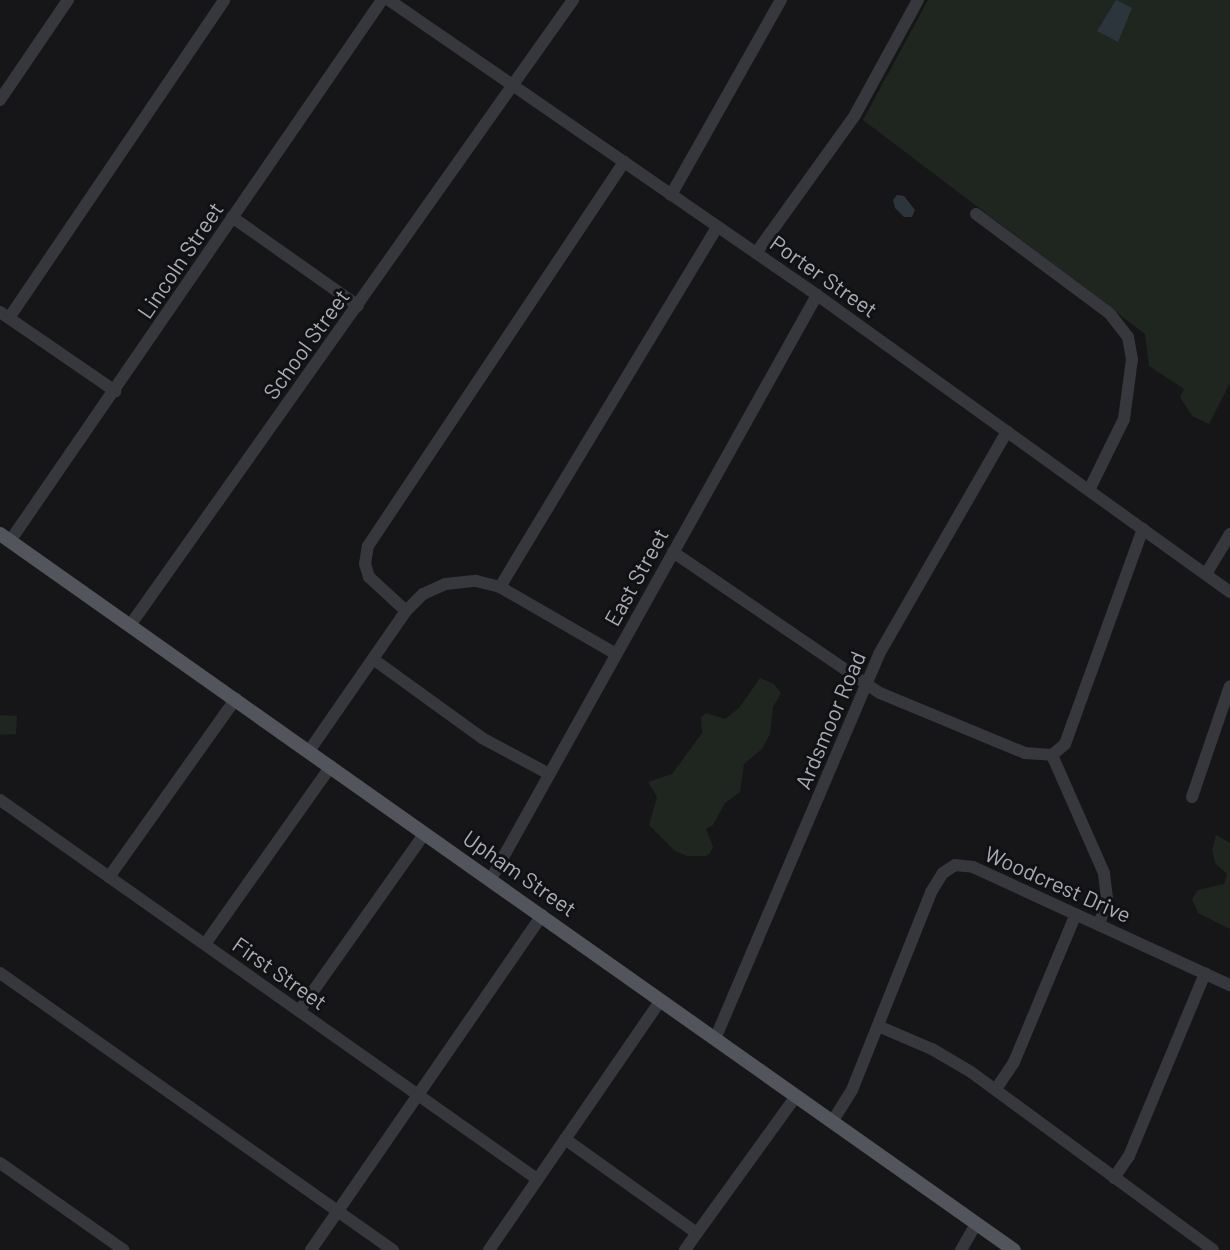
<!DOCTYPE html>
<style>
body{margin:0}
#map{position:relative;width:1230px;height:1250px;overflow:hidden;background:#161618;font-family:Barlow,sans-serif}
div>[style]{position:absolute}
.green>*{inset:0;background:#1e261f}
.water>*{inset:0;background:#2c353c}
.minor>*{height:12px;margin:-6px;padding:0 6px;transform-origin:6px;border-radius:6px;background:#37383d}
.major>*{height:14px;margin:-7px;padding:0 7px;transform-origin:7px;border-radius:7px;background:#53555c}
span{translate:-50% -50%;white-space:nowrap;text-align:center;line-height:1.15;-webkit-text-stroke:6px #111113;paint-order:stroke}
.street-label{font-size:22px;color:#a8adb8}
</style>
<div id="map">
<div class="green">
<i style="clip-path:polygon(928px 0,1230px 0,1230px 383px,1209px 424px,1192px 416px,1180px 397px,1184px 389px,1149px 366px,1145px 334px,863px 120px)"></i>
<i style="clip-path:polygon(760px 678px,774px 684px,781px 693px,773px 707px,770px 734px,762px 749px,744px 764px,740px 792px,725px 803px,713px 825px,706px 829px,713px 847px,710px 853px,706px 856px,687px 856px,675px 851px,649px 825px,657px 797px,648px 782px,672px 774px,702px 733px,701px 717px,706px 713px,725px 719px,739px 708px)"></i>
<i style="clip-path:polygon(0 715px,17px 716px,16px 734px,0 735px)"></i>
<i style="clip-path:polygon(1216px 835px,1230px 843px,1230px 929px,1198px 913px,1192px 899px,1198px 890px,1224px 884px,1227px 874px,1215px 863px,1212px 850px)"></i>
</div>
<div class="water">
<i style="clip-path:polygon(1116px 0,1132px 8px,1118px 42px,1097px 31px)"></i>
<i style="clip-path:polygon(897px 195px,904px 196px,915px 210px,912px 217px,904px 217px,895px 208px,893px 200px)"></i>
</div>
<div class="minor">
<i style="left:389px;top:0;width:520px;rotate:34.58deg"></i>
<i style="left:817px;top:295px;width:509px;rotate:35.72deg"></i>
<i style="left:0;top:100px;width:121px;rotate:-55.8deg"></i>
<i style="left:671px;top:195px;width:224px;rotate:-60.6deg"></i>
<i style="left:976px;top:214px;width:167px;rotate:36.7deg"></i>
<i style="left:1110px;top:314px;width:29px;rotate:52deg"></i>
<i style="left:1128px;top:337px;width:22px;rotate:80deg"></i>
<i style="left:1132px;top:359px;width:61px;rotate:97.6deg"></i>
<i style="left:1124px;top:419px;width:79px;rotate:116.2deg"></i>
<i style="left:232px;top:217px;width:154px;rotate:35.2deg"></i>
<i style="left:756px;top:253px;width:170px;rotate:-54.3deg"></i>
<i style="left:855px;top:115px;width:131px;rotate:-61.3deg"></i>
<i style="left:0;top:312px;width:140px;rotate:34.5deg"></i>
<i style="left:9px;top:318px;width:384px;rotate:-55.9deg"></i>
<i style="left:10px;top:541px;width:657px;rotate:-55.49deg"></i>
<i style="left:673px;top:552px;width:250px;rotate:34.3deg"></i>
<i style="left:880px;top:693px;width:157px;rotate:22.5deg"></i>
<i style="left:1025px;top:753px;width:27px;rotate:4deg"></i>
<i style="left:1206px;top:574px;width:47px;rotate:-59deg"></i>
<i style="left:500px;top:587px;width:420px;rotate:-58.9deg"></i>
<i style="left:406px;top:611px;width:50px;rotate:-137.4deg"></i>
<i style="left:369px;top:577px;width:14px;rotate:-107deg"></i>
<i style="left:365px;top:564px;width:18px;rotate:-81deg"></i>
<i style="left:368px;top:546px;width:462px;rotate:-56.3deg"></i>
<i style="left:131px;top:624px;width:765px;rotate:-54.69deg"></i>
<i style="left:373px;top:659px;width:135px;rotate:35.9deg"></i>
<i style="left:482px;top:738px;width:76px;rotate:28.2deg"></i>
<i style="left:309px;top:751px;width:170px;rotate:-55.3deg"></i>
<i style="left:406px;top:611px;width:24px;rotate:-45deg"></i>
<i style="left:423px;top:594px;width:24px;rotate:-24deg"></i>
<i style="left:445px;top:584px;width:31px;rotate:-6deg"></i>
<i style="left:476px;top:581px;width:25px;rotate:14deg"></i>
<i style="left:500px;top:587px;width:134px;rotate:30deg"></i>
<i style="left:1192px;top:797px;width:117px;rotate:-71.1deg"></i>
<i style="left:0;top:800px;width:657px;rotate:35.21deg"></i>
<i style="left:109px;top:877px;width:219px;rotate:-54.6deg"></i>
<i style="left:491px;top:879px;width:669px;rotate:-60.83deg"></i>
<i style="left:1099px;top:925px;width:28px;rotate:-73deg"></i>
<i style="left:1107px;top:898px;width:25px;rotate:-97deg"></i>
<i style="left:1104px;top:873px;width:129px;rotate:-113.8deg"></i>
<i style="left:1052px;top:755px;width:17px;rotate:-40deg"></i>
<i style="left:1065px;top:744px;width:229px;rotate:-70.1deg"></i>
<i style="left:205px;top:944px;width:218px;rotate:-54.7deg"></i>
<i style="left:0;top:973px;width:481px;rotate:35.2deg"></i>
<i style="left:299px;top:1011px;width:218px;rotate:-54.7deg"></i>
<i style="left:878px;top:1026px;width:59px;rotate:23.1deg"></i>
<i style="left:932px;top:1049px;width:45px;rotate:30.5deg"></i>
<i style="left:971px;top:1072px;width:300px;rotate:36.3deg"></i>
<i style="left:715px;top:1039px;width:418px;rotate:-66.9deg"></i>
<i style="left:879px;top:654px;width:257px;rotate:-60.1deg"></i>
<i style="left:996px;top:1089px;width:32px;rotate:-56deg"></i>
<i style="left:1014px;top:1062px;width:160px;rotate:-67.3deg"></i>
<i style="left:832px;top:1122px;width:38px;rotate:-58deg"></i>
<i style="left:852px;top:1090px;width:213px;rotate:-68.2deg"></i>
<i style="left:931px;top:892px;width:22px;rotate:-58deg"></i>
<i style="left:943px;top:873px;width:14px;rotate:-34deg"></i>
<i style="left:955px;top:865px;width:18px;rotate:6deg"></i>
<i style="left:973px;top:867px;width:283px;rotate:24.7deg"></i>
<i style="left:565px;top:1139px;width:162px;rotate:35.5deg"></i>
<i style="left:697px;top:1233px;width:169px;rotate:-54.1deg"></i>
<i style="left:0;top:1163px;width:151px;rotate:35.1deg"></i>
<i style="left:1114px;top:1178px;width:27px;rotate:-56deg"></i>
<i style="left:1129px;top:1156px;width:198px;rotate:-67.4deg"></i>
<i style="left:311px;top:1250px;width:407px;rotate:-55.4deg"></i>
<i style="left:489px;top:1250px;width:303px;rotate:-55.5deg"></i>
<i style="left:685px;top:1250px;width:21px;rotate:-55deg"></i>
<i style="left:961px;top:1250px;width:30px;rotate:-60deg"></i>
</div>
<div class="major">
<i style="left:0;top:534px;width:1241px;rotate:35.23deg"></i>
</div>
<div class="street-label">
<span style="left:180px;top:260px;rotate:-56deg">Lincoln Street</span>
<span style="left:824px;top:276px;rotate:35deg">Porter Street</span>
<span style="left:306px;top:344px;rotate:-54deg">School Street</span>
<span style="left:636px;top:577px;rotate:-61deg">East Street</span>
<span style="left:830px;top:720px;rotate:-67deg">Ardsmoor Road</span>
<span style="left:520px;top:873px;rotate:35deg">Upham Street</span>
<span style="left:1058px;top:884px;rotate:24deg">Woodcrest Drive</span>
<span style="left:280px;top:973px;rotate:35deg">First Street</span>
</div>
</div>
